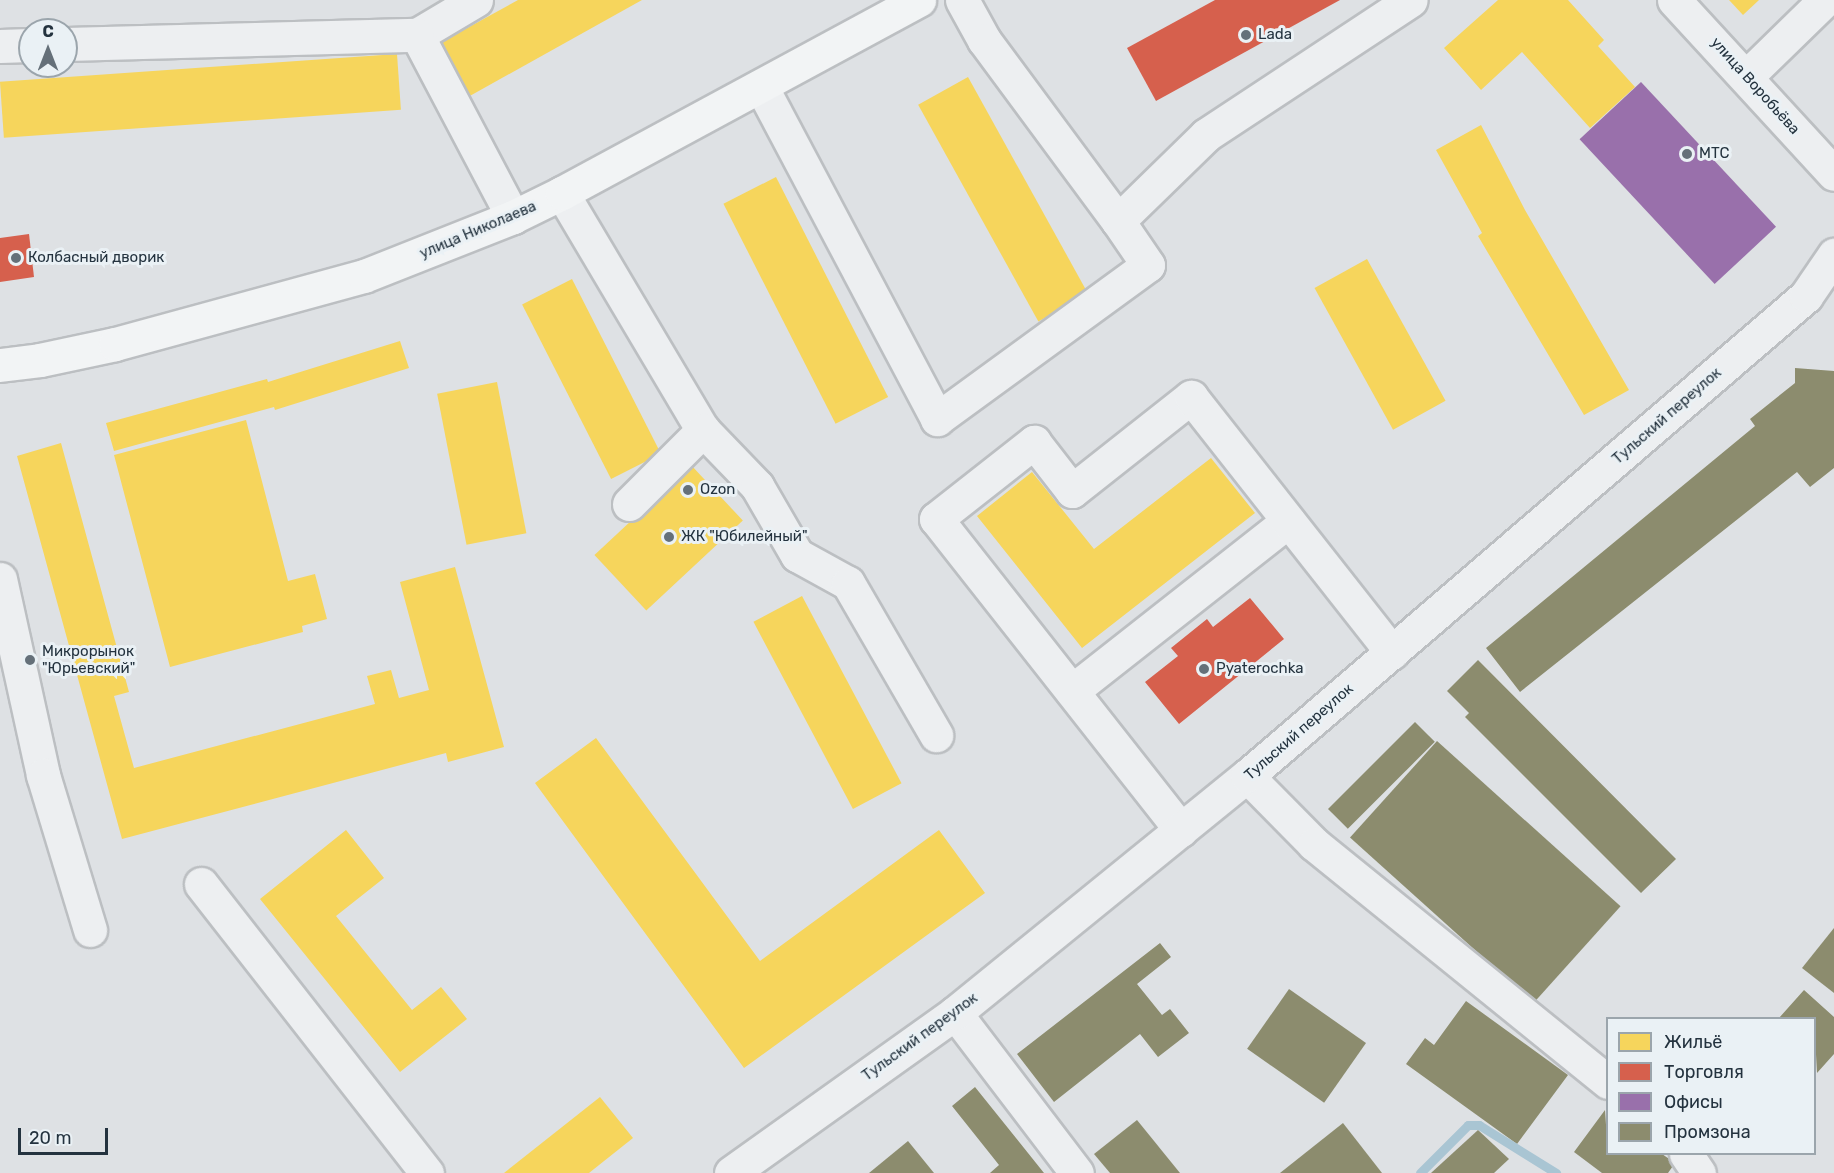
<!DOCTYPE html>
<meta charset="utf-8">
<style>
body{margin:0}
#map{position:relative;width:1834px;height:1173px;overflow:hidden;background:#dee1e4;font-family:Rubik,sans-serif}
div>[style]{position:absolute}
.homes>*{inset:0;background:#f6d55c;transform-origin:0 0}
.shops>*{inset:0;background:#d6604d}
.offices>*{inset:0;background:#9970ab;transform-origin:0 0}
.industry>*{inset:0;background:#8c8c6e;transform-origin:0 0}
.stream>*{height:9px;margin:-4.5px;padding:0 4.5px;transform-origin:4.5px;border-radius:4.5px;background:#a9c5d3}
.roads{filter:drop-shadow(2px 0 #bcbfc2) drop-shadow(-2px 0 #bcbfc2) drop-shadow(0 2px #bcbfc2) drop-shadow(0 -2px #bcbfc2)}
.minor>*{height:33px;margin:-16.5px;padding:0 16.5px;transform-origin:16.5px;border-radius:16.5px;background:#edeff1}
.major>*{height:33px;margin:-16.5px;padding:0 16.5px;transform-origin:16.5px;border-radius:16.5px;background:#f2f4f5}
.dots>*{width:16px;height:16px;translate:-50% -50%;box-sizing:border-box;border:3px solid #eaf1f5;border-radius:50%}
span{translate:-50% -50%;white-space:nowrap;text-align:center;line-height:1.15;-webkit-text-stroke:6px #eaf1f5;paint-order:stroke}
.poi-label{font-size:15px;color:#24333f}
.left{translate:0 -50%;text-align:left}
.street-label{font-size:15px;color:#24333f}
.legend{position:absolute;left:1606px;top:1017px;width:210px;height:138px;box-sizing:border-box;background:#eaf1f5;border:2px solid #9ba5ac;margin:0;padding:8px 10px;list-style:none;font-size:18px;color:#24333f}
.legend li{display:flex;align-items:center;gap:12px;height:30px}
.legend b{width:30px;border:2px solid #9ba5ac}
.north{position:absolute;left:18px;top:18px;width:60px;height:60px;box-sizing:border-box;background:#eaf1f5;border:2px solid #9ba5ac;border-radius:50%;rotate:0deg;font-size:16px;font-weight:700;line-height:24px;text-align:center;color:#24333f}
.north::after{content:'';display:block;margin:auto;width:21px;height:27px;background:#657079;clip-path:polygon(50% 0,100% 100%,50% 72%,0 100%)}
.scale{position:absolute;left:18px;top:1128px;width:90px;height:27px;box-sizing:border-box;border:3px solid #24333f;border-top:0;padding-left:8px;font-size:18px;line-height:21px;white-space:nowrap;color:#24333f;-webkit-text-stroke:4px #eaf1f5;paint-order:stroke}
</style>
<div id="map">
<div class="homes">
<i style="clip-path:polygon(518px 0,642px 0,468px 97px,438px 44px)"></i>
<i style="clip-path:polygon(1498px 0,1568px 0,1604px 40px,1598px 46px,1635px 87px,1590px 128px,1522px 52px,1481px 90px,1444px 48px)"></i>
<i style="clip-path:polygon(1729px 0,1759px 0,1743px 15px)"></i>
<i style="left:397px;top:54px;width:56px;height:398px;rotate:86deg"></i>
<i style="left:968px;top:77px;width:248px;height:57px;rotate:61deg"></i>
<i style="clip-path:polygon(1481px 125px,1525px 210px,1629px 390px,1584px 415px,1478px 236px,1482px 233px,1436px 150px)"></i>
<i style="left:776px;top:177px;width:247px;height:59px;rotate:63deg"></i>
<i style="left:1367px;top:259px;width:162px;height:60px;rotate:61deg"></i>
<i style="left:572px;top:279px;width:196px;height:56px;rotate:63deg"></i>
<i style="clip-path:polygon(400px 341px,409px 368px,275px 410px,274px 407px,114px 451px,106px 423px,267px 379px,268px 382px)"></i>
<i style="left:497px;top:382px;width:154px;height:61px;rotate:79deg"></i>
<i style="clip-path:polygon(246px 420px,288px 581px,315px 574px,327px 619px,302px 626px,303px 632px,170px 667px,114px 455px)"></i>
<i style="clip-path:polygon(61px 443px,129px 692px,114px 696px,134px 768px,375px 704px,367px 676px,391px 670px,399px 698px,429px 690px,400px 582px,455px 567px,504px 747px,448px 762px,446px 753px,122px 839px,17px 456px)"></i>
<i style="clip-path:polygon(1211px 458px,1255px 513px,1082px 648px,977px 516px,1032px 472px,1094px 549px)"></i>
<i style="left:691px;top:465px;width:76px;height:132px;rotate:47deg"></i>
<i style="left:802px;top:596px;width:212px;height:55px;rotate:62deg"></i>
<i style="clip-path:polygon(596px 738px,760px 961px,939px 830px,985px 893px,744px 1068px,535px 783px)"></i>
<i style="clip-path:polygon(346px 830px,384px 878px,336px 916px,412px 1010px,441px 987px,467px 1019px,400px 1072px,260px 899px)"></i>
<i style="clip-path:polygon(600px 1097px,633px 1138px,589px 1173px,504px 1173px)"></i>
</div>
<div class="shops">
<i style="clip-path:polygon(1215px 0,1340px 0,1156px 101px,1127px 48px)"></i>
<i style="clip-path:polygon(29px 234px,34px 277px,0 282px,0 238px)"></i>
<i style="clip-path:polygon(1250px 598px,1284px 639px,1179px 724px,1145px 682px,1178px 656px,1171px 648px,1207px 619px,1213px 627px)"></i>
</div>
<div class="offices">
<i style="left:1641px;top:82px;width:198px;height:84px;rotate:47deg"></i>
</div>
<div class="industry">
<i style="clip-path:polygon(1795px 368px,1834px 371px,1834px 468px,1810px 487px,1797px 472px,1520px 692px,1486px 648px,1755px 426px,1750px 419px,1795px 383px)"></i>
<i style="clip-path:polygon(1478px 660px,1676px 859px,1641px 893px,1465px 717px,1469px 713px,1447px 691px)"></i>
<i style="left:1415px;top:722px;width:28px;height:123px;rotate:45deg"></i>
<i style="left:1437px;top:741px;width:247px;height:130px;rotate:42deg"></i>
<i style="clip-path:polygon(1834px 928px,1834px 993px,1802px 968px)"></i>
<i style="clip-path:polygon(1160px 943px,1171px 957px,1137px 984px,1162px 1015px,1170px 1009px,1189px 1033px,1158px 1057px,1140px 1034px,1054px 1102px,1017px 1054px)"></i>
<i style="left:1289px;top:989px;width:94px;height:73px;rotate:35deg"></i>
<i style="clip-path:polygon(1804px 990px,1834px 1017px,1834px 1054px,1817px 1073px,1814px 1018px,1779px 1018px)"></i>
<i style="clip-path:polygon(1466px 1001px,1568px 1075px,1517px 1144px,1406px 1064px,1425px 1038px,1434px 1045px)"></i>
<i style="clip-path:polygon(975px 1087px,1044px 1173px,990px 1173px,999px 1165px,952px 1106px)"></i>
<i style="clip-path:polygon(1605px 1110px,1608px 1154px,1662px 1154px,1675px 1163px,1668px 1173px,1602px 1173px,1574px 1152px)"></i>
<i style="clip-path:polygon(1137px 1120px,1180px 1173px,1110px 1173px,1094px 1154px)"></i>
<i style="clip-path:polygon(1343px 1123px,1382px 1173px,1280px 1173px)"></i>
<i style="clip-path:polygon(1478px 1130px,1509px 1159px,1494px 1173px,1431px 1173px)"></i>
<i style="clip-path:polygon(908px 1141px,934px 1173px,869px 1173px)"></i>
</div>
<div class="stream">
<i style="left:1420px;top:1173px;width:68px;rotate:-45deg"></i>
<i style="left:1468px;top:1125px;width:11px"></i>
<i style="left:1479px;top:1125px;width:91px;rotate:31.9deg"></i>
</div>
<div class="roads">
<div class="minor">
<i style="left:476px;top:0;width:69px;rotate:149.3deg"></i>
<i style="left:417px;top:35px;width:206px;rotate:62.2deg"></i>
<i style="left:962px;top:0;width:46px;rotate:61.2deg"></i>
<i style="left:984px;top:40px;width:225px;rotate:53.5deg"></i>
<i style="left:1118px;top:221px;width:123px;rotate:-44.3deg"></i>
<i style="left:1206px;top:135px;width:245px;rotate:-33.4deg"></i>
<i style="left:1674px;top:0;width:236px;rotate:47.4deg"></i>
<i style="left:66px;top:44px;width:351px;rotate:-1.5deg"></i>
<i style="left:0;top:46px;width:30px;rotate:-2deg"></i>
<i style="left:1747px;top:76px;width:109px;rotate:-44.3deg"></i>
<i style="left:761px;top:86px;width:377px;rotate:62.1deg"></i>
<i style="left:937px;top:419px;width:261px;rotate:-36.1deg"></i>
<i style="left:1148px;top:265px;width:53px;rotate:-124.3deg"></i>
<i style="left:562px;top:193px;width:276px;rotate:59.3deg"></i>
<i style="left:703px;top:430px;width:78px;rotate:46deg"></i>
<i style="left:757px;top:486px;width:80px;rotate:59.9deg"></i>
<i style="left:797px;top:555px;width:58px;rotate:28.8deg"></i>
<i style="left:848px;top:583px;width:176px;rotate:59.9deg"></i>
<i style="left:629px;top:504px;width:105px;rotate:-45deg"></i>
<i style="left:0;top:579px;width:201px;rotate:77.6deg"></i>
<i style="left:43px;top:775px;width:162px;rotate:73.1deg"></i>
<i style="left:1072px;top:691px;width:275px;rotate:-38.2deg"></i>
<i style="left:1247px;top:776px;width:95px;rotate:45.4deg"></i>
<i style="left:1314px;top:844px;width:378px;rotate:39deg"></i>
<i style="left:1181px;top:830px;width:396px;rotate:-128.2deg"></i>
<i style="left:936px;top:519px;width:125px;rotate:-38.2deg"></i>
<i style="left:1034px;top:442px;width:62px;rotate:52.2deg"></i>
<i style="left:1072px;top:491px;width:152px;rotate:-38.3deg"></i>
<i style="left:1191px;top:397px;width:325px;rotate:51.8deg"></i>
<i style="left:201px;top:884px;width:367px;rotate:52deg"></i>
<i style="left:955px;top:1013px;width:201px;rotate:52.7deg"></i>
<i style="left:1686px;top:1154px;width:23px;rotate:56deg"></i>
<i style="left:731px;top:1173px;width:275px;rotate:-35.5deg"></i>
<i style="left:955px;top:1013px;width:376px;rotate:-39.1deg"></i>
<i style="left:1247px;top:776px;width:737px;rotate:-40.65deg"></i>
<i style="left:1806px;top:296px;width:50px;rotate:-55.7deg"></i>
</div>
<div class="major">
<i style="left:0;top:365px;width:40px;rotate:-7.1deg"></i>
<i style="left:40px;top:360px;width:77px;rotate:-12deg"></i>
<i style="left:115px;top:344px;width:258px;rotate:-15.3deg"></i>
<i style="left:364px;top:276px;width:160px;rotate:-21.6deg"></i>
<i style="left:513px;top:217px;width:55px;rotate:-26.1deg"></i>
<i style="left:562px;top:193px;width:406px;rotate:-28.4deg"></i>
</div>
</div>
<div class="dots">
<i style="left:1246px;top:35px;background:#657079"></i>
<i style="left:1687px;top:154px;background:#657079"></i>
<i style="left:16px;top:258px;background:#657079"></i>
<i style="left:688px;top:490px;background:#657079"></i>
<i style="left:669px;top:537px;background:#657079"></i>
<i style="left:30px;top:660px;background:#657079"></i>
<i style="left:1204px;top:669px;background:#657079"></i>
</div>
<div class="poi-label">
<span class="left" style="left:1258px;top:35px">Lada</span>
<span class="left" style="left:1699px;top:154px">МТС</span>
<span class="left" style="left:28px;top:258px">Колбасный дворик</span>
<span class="left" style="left:700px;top:490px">Ozon</span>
<span class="left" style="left:681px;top:537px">ЖК "Юбилейный"</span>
<span class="left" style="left:42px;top:660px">Микрорынок<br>"Юрьевский"</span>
<span class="left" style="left:1216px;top:669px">Pyaterochka</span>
</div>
<div class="street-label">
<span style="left:1755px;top:86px;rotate:48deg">улица Воробьёва</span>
<span style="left:478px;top:230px;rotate:-23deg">улица Николаева</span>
<span style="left:1667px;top:416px;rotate:-41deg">Тульский переулок</span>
<span style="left:1299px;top:732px;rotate:-41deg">Тульский переулок</span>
<span style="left:920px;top:1037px;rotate:-36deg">Тульский переулок</span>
</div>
<ul class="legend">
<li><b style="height:16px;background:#f6d55c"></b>Жильё</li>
<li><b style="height:16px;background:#d6604d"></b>Торговля</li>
<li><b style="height:16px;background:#9970ab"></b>Офисы</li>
<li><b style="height:16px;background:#8c8c6e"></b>Промзона</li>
</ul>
<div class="north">С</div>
<div class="scale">20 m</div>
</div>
